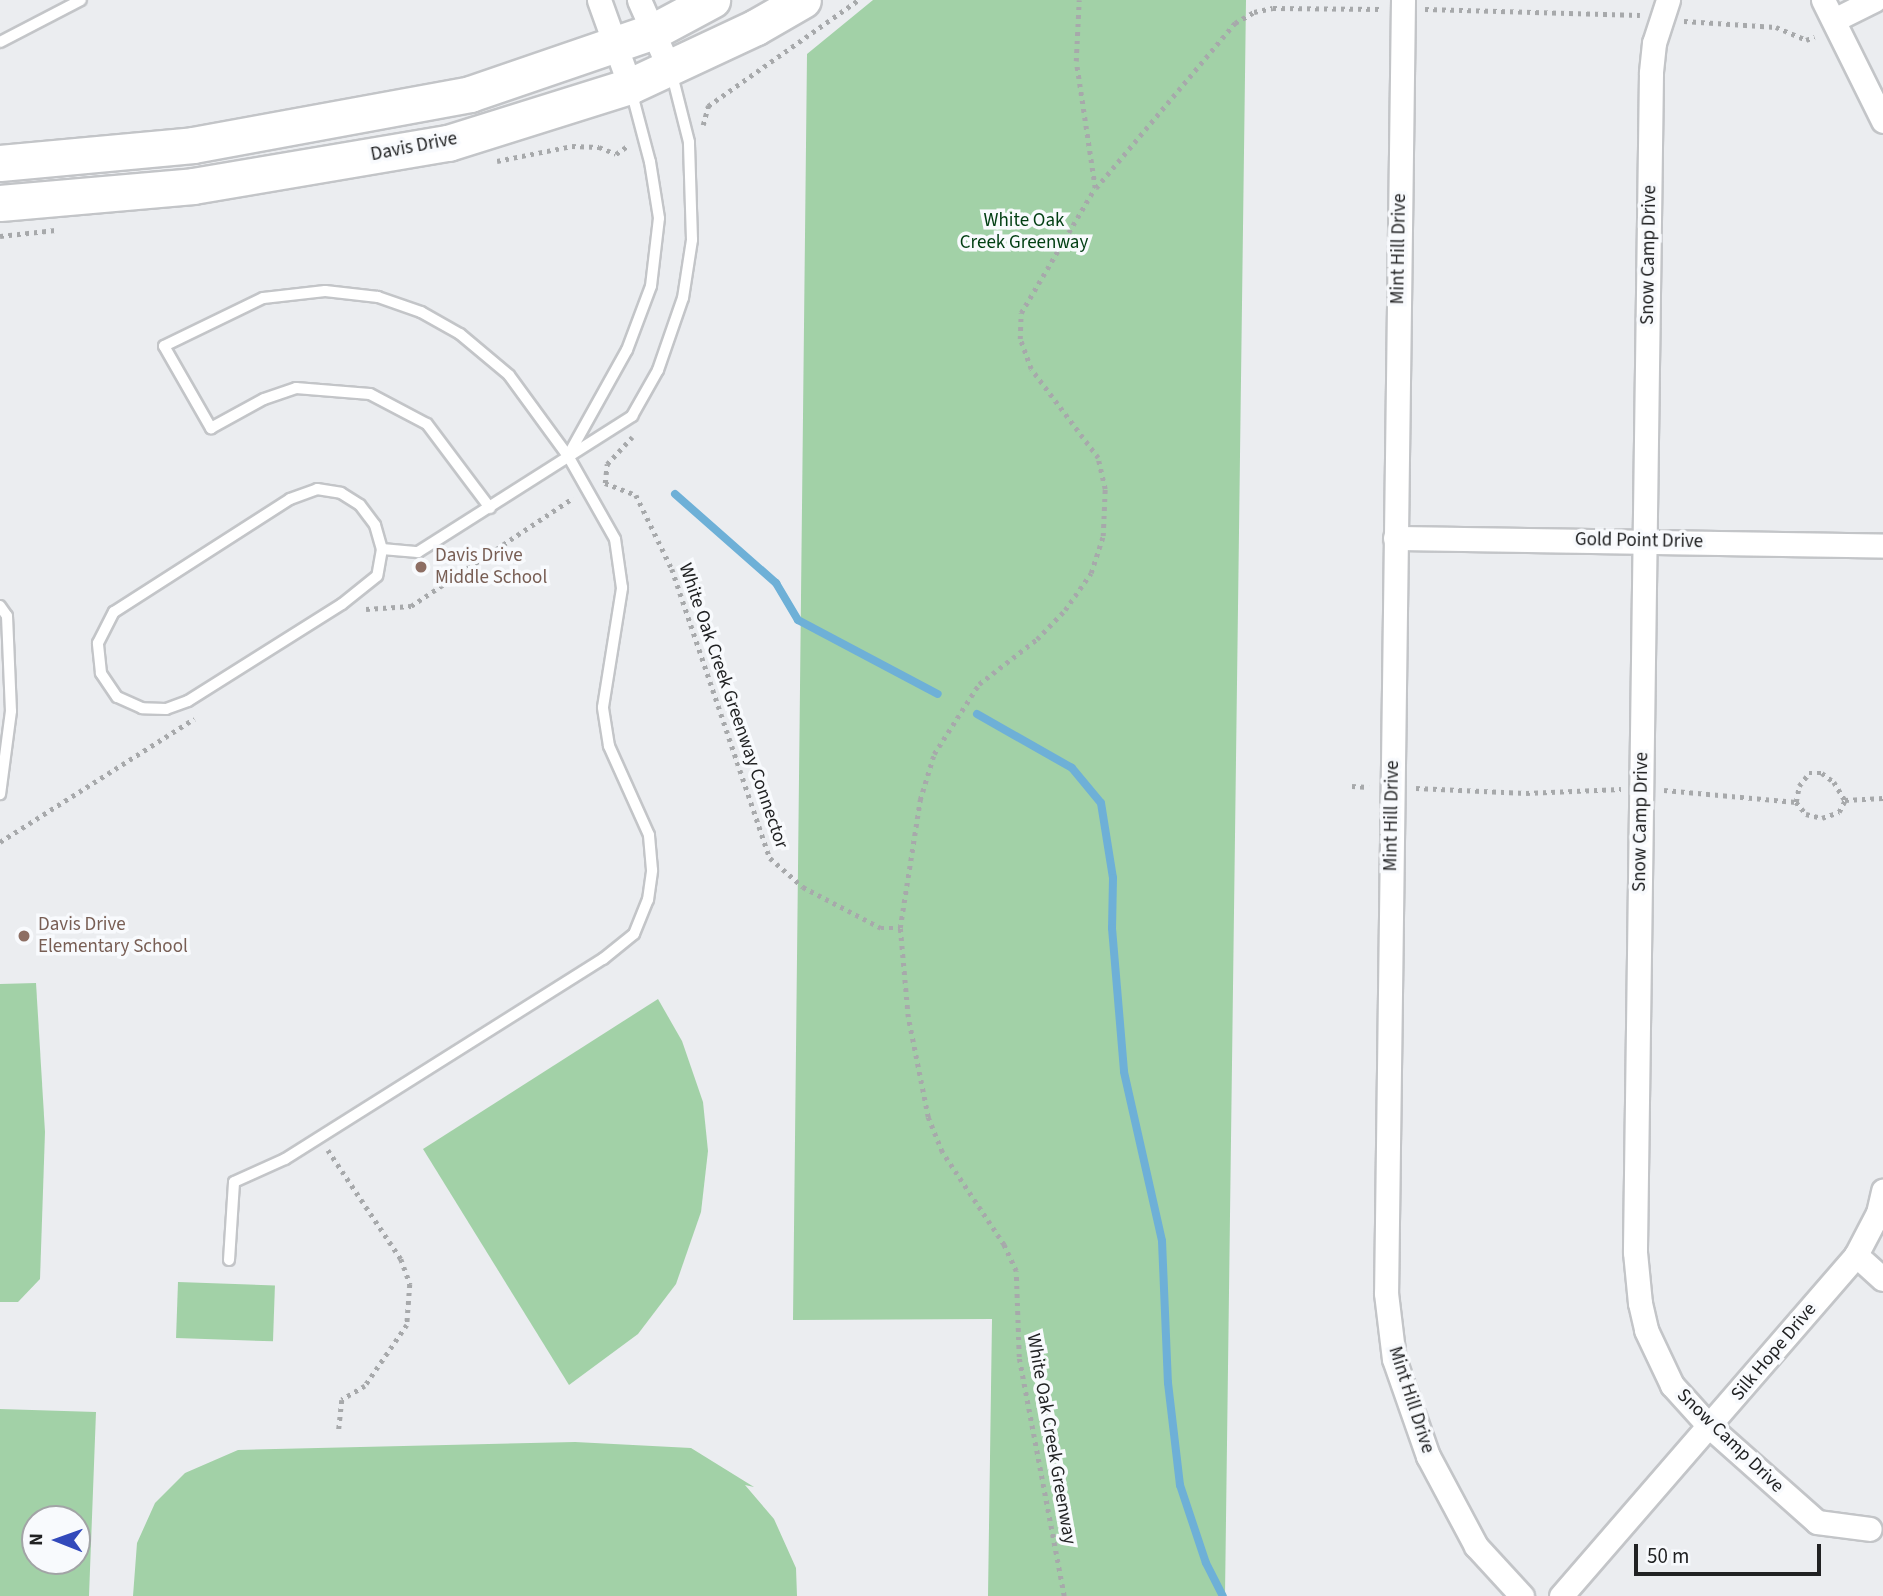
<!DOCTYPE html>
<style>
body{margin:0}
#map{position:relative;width:1883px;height:1596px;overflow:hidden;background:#ebedf0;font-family:"Source Sans 3",sans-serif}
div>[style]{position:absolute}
.green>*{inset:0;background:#a2d1a7;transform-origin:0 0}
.stream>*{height:8px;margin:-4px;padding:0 4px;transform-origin:4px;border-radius:4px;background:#6eb0d7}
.path>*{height:4.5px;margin-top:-2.25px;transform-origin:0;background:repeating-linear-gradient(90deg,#a7a9ab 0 3.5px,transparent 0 8.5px)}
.roads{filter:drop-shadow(2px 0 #c3c5c8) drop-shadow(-2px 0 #c3c5c8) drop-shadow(0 2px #c3c5c8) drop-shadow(0 -2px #c3c5c8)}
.service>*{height:10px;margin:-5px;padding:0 5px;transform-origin:5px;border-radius:5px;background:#fff}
.minor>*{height:23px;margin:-11.5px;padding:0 11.5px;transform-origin:11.5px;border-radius:11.5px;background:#fff}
.primary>*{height:35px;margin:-17.5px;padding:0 17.5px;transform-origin:17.5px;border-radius:17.5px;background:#fff}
.dots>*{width:19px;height:19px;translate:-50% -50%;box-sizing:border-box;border:4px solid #f8fafd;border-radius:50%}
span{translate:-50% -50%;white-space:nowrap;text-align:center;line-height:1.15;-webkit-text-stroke:7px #f8fafd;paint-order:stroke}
.street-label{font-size:19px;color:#212223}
.park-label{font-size:19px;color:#003e12}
.education-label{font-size:19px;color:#785e54}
.left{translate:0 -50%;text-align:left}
.north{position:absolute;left:21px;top:1505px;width:70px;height:70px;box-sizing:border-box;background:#f8fafd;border:2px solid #a2a4a6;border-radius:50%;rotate:271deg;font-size:19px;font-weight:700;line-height:28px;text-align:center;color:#212223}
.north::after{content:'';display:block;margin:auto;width:24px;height:32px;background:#3249bb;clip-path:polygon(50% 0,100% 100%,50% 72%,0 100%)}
.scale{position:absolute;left:1634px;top:1544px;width:187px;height:32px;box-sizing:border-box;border:4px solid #212223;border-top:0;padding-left:9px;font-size:21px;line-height:24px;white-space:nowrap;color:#212223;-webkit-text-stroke:5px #f8fafd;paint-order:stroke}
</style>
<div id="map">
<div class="green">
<i style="clip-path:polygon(873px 0,1246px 0,1225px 1596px,988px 1596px,992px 1319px,793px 1320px,807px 54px)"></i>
<i style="clip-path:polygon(36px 983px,45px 1132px,40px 1279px,18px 1302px,0 1302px,0 984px)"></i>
<i style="clip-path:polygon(658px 999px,682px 1041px,703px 1102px,708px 1151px,701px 1212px,676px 1284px,638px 1334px,569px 1385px,423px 1149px)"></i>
<i style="left:178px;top:1282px;width:97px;height:56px;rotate:2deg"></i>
<i style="clip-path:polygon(evenodd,0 1409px,96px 1412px,89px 1596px,0 1596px,0 1409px,35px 1519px,77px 1519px,77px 1561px,35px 1561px,35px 1519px)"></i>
<i style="clip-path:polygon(575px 1442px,691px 1448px,754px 1487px,745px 1485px,774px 1519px,796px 1568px,797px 1596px,133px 1596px,137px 1543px,155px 1503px,185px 1473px,238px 1450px)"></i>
</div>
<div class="stream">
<i style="left:675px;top:494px;width:135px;rotate:41.4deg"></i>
<i style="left:776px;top:583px;width:43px;rotate:59.3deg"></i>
<i style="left:798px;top:620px;width:158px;rotate:27.9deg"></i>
<i style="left:977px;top:714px;width:109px;rotate:29.6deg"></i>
<i style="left:1072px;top:768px;width:45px;rotate:50.4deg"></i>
<i style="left:1101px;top:803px;width:76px;rotate:80.9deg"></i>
<i style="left:1113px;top:878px;width:50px;rotate:91.1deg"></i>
<i style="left:1112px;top:928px;width:144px;rotate:85.2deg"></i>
<i style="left:1124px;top:1072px;width:173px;rotate:77.3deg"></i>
<i style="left:1162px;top:1241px;width:142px;rotate:87.6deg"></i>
<i style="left:1168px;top:1383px;width:103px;rotate:83.3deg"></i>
<i style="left:1180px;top:1485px;width:82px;rotate:71.6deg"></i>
<i style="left:1206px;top:1563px;width:37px;rotate:63deg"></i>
</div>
<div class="path">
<i style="left:1425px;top:9px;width:215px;rotate:1.6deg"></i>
<i style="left:1684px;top:21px;width:92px;rotate:3.7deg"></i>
<i style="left:1776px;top:27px;width:33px;rotate:23deg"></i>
<i style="left:1806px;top:40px;width:9px;rotate:-18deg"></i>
<i style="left:708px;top:106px;width:184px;rotate:-35.2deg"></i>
<i style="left:703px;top:125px;width:20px;rotate:-75deg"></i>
<i style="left:497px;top:161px;width:76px;rotate:-11.3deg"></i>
<i style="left:572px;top:146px;width:27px;rotate:2deg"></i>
<i style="left:599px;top:147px;width:18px;rotate:22deg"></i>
<i style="left:616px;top:154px;width:16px;rotate:-35deg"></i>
<i style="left:1096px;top:188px;width:216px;rotate:-49.9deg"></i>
<i style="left:1235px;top:23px;width:22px;rotate:-30deg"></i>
<i style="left:1254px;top:12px;width:19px;rotate:-12deg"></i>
<i style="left:1273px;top:8px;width:108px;rotate:0.5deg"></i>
<i style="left:0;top:236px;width:56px;rotate:-6.1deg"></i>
<i style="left:605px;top:483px;width:33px;rotate:21deg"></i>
<i style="left:636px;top:495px;width:82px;rotate:64.1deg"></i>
<i style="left:672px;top:569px;width:305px;rotate:71.3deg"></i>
<i style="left:770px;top:858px;width:44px;rotate:41.3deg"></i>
<i style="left:803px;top:887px;width:88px;rotate:27.7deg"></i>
<i style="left:881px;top:928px;width:19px"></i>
<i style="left:605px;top:483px;width:19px;rotate:-84deg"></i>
<i style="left:607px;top:464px;width:37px;rotate:-47deg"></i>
<i style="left:366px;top:609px;width:45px;rotate:-3.8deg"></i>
<i style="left:411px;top:606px;width:195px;rotate:-33.7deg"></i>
<i style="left:1352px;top:786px;width:17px;rotate:3deg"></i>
<i style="left:1416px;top:788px;width:110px;rotate:2.6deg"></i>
<i style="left:1526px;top:793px;width:95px;rotate:-2.4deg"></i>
<i style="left:1664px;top:790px;width:133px;rotate:5.2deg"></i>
<i style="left:1796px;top:802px;width:16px;rotate:50deg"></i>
<i style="left:1806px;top:814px;width:16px;rotate:14deg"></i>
<i style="left:1822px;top:818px;width:18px;rotate:-19deg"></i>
<i style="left:1839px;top:812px;width:13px;rotate:-63deg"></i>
<i style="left:1845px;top:800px;width:38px;rotate:-3deg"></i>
<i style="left:1796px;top:802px;width:16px;rotate:-79deg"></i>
<i style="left:1799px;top:786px;width:16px;rotate:-52deg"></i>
<i style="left:1809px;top:773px;width:13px"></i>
<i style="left:1822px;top:773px;width:15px;rotate:37deg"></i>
<i style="left:1834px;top:782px;width:21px;rotate:59deg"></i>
<i style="left:0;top:842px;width:230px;rotate:-32.4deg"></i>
<i style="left:328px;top:1150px;width:131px;rotate:56.2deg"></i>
<i style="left:401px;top:1259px;width:27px;rotate:70deg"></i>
<i style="left:410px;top:1284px;width:41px;rotate:94.2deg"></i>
<i style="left:407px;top:1325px;width:74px;rotate:124.5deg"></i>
<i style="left:365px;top:1386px;width:27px;rotate:149deg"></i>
<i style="left:342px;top:1400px;width:30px;rotate:96deg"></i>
<i style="left:1064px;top:1596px;width:243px;rotate:-100.7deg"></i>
<i style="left:1019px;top:1357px;width:86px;rotate:-92deg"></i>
<i style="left:1016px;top:1271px;width:29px;rotate:-115deg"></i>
<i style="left:1004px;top:1245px;width:112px;rotate:-123.7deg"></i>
<i style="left:942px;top:1152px;width:38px;rotate:-112deg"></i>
<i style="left:928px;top:1117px;width:102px;rotate:-101.3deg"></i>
<i style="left:908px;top:1017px;width:89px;rotate:-95.1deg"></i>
<i style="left:900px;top:928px;width:130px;rotate:-81.1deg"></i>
<i style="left:920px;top:800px;width:48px;rotate:-73.1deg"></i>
<i style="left:934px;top:754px;width:83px;rotate:-57.3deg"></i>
<i style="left:979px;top:684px;width:73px;rotate:-37.8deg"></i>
<i style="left:1037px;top:639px;width:40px;rotate:-46deg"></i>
<i style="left:1065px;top:610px;width:45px;rotate:-54.9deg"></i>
<i style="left:1091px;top:573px;width:39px;rotate:-72deg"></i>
<i style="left:1103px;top:536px;width:47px;rotate:-87.6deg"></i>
<i style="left:1105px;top:489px;width:32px;rotate:-103deg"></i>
<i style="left:1098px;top:458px;width:111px;rotate:-127deg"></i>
<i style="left:1031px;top:369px;width:32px;rotate:-110deg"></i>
<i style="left:1020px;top:339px;width:26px;rotate:-88deg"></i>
<i style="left:1021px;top:313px;width:145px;rotate:-59.4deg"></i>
<i style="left:1095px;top:188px;width:128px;rotate:-98.5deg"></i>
<i style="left:1076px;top:61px;width:61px;rotate:-87.2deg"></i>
</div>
<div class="roads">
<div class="service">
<i style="left:0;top:42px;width:91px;rotate:-27.4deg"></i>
<i style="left:569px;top:454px;width:119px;rotate:-60.9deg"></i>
<i style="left:627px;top:350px;width:68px;rotate:-69.4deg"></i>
<i style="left:651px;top:286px;width:68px;rotate:-83.3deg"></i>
<i style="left:659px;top:218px;width:57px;rotate:-99.1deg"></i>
<i style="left:650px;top:162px;width:74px;rotate:-104.8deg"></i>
<i style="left:317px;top:489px;width:24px;rotate:9deg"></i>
<i style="left:341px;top:493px;width:22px;rotate:32deg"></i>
<i style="left:360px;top:505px;width:25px;rotate:53deg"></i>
<i style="left:375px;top:525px;width:25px;rotate:74deg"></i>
<i style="left:382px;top:549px;width:27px;rotate:100deg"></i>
<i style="left:377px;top:576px;width:45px;rotate:141.3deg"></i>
<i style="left:342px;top:604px;width:182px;rotate:147.8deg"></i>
<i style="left:188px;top:701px;width:23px;rotate:160deg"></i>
<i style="left:166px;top:709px;width:24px;rotate:-178deg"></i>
<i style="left:142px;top:708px;width:27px;rotate:-156deg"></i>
<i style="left:117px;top:697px;width:29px;rotate:-124deg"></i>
<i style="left:101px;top:673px;width:30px;rotate:-96deg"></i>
<i style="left:98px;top:643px;width:35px;rotate:-63deg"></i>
<i style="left:114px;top:612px;width:209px;rotate:-32.7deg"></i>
<i style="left:290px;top:499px;width:29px;rotate:-20deg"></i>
<i style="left:382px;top:549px;width:36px;rotate:5deg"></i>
<i style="left:418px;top:552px;width:254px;rotate:-32.4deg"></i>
<i style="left:632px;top:416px;width:53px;rotate:-60.5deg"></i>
<i style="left:658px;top:370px;width:76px;rotate:-70.9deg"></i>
<i style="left:683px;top:298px;width:59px;rotate:-81.2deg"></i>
<i style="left:692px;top:240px;width:98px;rotate:-91.8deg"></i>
<i style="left:689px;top:142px;width:73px;rotate:-104.2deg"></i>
<i style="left:0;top:606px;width:12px;rotate:55deg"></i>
<i style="left:7px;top:616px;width:95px;rotate:87.6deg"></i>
<i style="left:11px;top:711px;width:84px;rotate:97.5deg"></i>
<i style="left:229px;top:1260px;width:78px;rotate:-86.3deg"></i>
<i style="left:234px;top:1182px;width:56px;rotate:-24.3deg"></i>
<i style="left:285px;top:1159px;width:376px;rotate:-32.2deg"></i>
<i style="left:603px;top:959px;width:40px;rotate:-39deg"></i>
<i style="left:634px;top:934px;width:37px;rotate:-68deg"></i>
<i style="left:648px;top:900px;width:30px;rotate:-82deg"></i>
<i style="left:652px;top:870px;width:35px;rotate:-95deg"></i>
<i style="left:649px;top:835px;width:98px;rotate:-114.2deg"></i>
<i style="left:609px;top:746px;width:39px;rotate:-99deg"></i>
<i style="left:603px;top:707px;width:121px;rotate:-80.9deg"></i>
<i style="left:622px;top:588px;width:49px;rotate:-98.1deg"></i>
<i style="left:615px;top:539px;width:95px;rotate:-119.5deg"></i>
<i style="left:568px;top:456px;width:100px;rotate:-126.1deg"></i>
<i style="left:509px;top:375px;width:64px;rotate:-140.1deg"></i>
<i style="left:460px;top:334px;width:45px;rotate:-150.6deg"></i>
<i style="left:421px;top:312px;width:46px;rotate:-160.8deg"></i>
<i style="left:378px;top:297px;width:53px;rotate:-173.5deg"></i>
<i style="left:325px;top:291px;width:62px;rotate:173.6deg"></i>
<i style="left:263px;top:298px;width:110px;rotate:154.1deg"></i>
<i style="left:164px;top:346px;width:95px;rotate:60.2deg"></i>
<i style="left:211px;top:428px;width:60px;rotate:-28.7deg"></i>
<i style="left:264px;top:399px;width:34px;rotate:-19deg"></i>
<i style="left:296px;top:388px;width:74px;rotate:4.6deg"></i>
<i style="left:370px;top:394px;width:64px;rotate:27.8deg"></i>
<i style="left:427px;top:424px;width:105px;rotate:53.1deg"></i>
</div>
<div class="minor">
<i style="left:599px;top:0;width:91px;rotate:70.2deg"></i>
<i style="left:639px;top:0;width:77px;rotate:66.1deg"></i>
<i style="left:1403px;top:0;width:1293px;rotate:90.75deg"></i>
<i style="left:1386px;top:1293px;width:66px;rotate:83.1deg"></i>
<i style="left:1394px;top:1359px;width:103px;rotate:70.7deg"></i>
<i style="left:1428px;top:1456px;width:102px;rotate:61.9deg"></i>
<i style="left:1476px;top:1546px;width:68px;rotate:47.4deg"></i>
<i style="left:1668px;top:0;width:45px;rotate:108deg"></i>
<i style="left:1654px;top:43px;width:30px;rotate:96deg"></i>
<i style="left:1651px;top:73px;width:1179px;rotate:90.78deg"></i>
<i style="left:1635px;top:1252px;width:51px;rotate:84.4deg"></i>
<i style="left:1640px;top:1303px;width:28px;rotate:77deg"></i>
<i style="left:1646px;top:1330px;width:61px;rotate:64.7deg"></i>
<i style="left:1672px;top:1385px;width:57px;rotate:47.9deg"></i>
<i style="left:1710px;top:1427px;width:143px;rotate:41.6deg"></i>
<i style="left:1817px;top:1522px;width:53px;rotate:7.5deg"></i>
<i style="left:1823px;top:0;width:135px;rotate:63.6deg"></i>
<i style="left:1834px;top:20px;width:45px;rotate:-26.6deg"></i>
<i style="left:1395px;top:538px;width:488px;rotate:0.9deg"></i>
<i style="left:1856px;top:1255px;width:36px;rotate:42deg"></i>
<i style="left:1561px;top:1596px;width:451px;rotate:-49.1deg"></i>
<i style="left:1856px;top:1255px;width:47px;rotate:-62.4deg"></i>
<i style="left:1878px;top:1213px;width:23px;rotate:-77deg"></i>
</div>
<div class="primary">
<i style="left:0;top:163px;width:194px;rotate:-5.3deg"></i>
<i style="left:193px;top:145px;width:282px;rotate:-10.4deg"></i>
<i style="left:470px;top:94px;width:194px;rotate:-18.9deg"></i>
<i style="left:654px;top:31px;width:66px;rotate:-28.1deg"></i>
<i style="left:0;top:203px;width:194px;rotate:-5deg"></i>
<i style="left:193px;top:186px;width:259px;rotate:-9.6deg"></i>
<i style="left:448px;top:143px;width:191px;rotate:-17.4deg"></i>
<i style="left:630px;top:86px;width:139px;rotate:-25.1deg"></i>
<i style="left:756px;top:27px;width:54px;rotate:-29.9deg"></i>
</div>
</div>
<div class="dots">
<i style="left:421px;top:567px;background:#8d6e63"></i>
<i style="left:24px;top:936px;background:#8d6e63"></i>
</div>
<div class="street-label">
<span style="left:414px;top:147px;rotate:-11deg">Davis Drive</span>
<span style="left:1399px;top:249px;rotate:-89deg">Mint Hill Drive</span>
<span style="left:1649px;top:255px;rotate:-89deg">Snow Camp Drive</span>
<span style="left:1639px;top:541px;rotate:1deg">Gold Point Drive</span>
<span style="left:733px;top:706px;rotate:71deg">White Oak Creek Greenway Connector</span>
<span style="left:1392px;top:816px;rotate:-89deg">Mint Hill Drive</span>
<span style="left:1641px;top:822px;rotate:-89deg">Snow Camp Drive</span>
<span style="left:1774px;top:1352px;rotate:-50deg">Silk Hope Drive</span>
<span style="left:1411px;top:1400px;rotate:72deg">Mint Hill Drive</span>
<span style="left:1051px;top:1439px;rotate:80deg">White Oak Creek Greenway</span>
<span style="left:1730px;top:1441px;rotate:44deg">Snow Camp Drive</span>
</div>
<div class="park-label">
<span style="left:1024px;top:232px">White Oak<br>Creek Greenway</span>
</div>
<div class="education-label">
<span class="left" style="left:435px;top:567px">Davis Drive<br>Middle School</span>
<span class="left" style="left:38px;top:936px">Davis Drive<br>Elementary School</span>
</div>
<div class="north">N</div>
<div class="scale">50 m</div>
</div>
